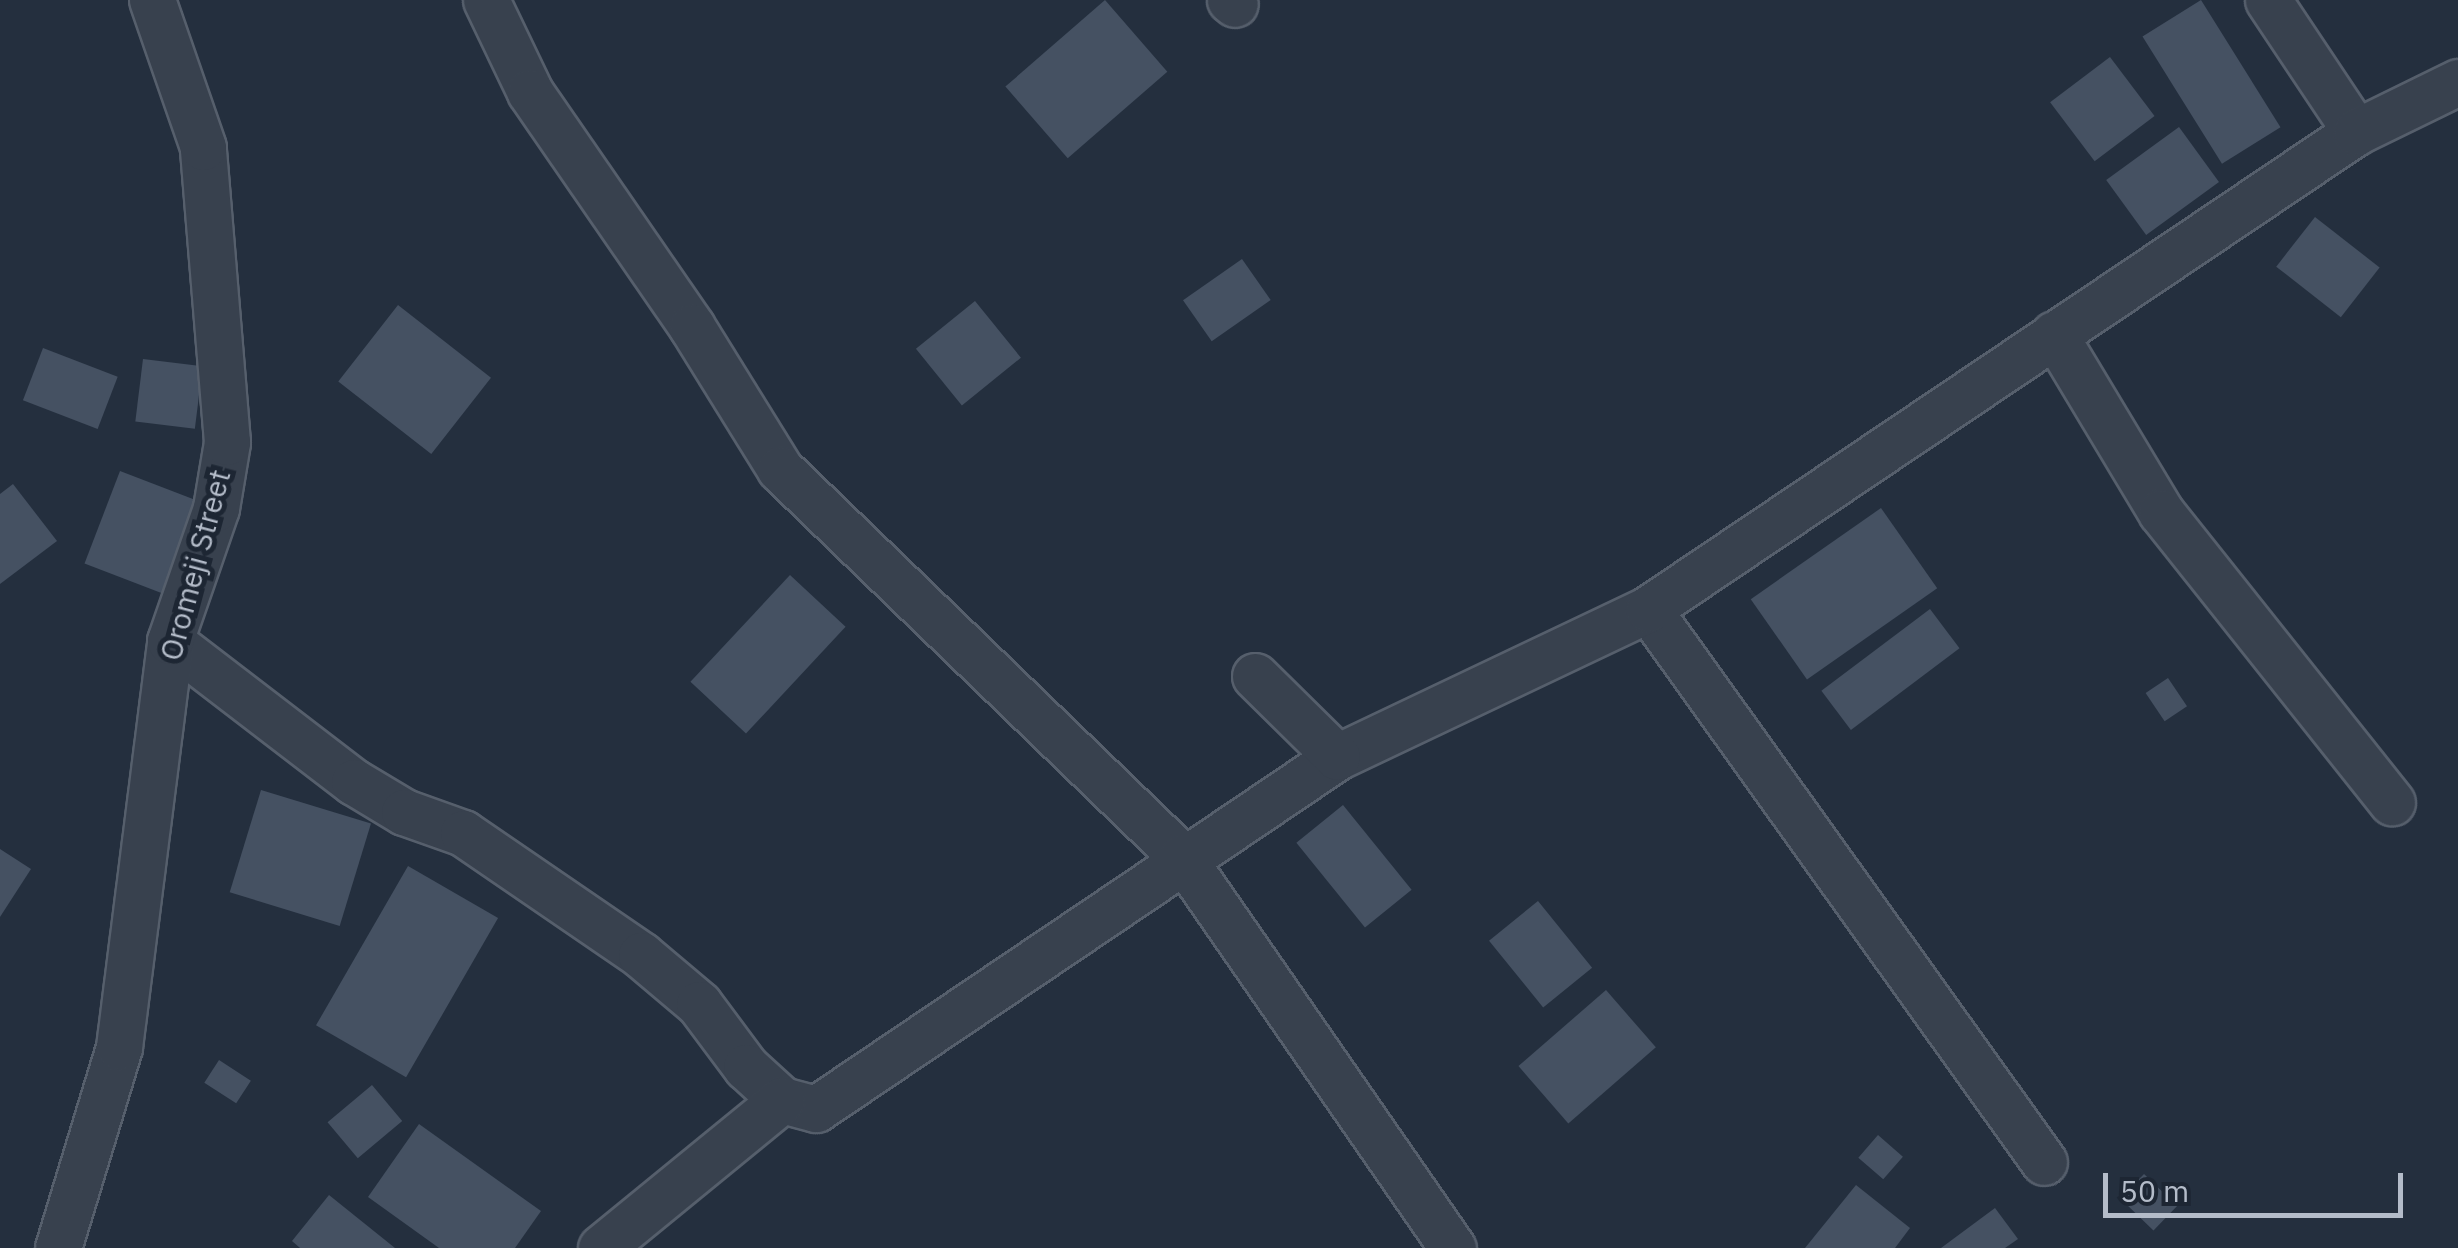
<!DOCTYPE html>
<style>
body{margin:0}
#map{position:relative;width:2458px;height:1248px;overflow:hidden;background:#242f3e;font-family:"IBM Plex Sans",sans-serif}
div>[style]{position:absolute}
.building>*{inset:0;background:#455162;transform-origin:0 0}
.roads{filter:drop-shadow(2px 0 #565f6c) drop-shadow(-2px 0 #565f6c) drop-shadow(0 2px #565f6c) drop-shadow(0 -2px #565f6c)}
.street>*{height:45px;margin:-22.5px;padding:0 22.5px;transform-origin:22.5px;border-radius:22.5px;background:#38414e}
span{translate:-50% -50%;white-space:nowrap;text-align:center;line-height:1.15;-webkit-text-stroke:10px #1d2633;paint-order:stroke}
.street-label{font-size:30px;color:#b4bcc9}
.scale{position:absolute;left:2103px;top:1173px;width:300px;height:45px;box-sizing:border-box;border:5px solid #b4bcc9;border-top:0;padding-left:12px;font-size:30px;line-height:35px;white-space:nowrap;color:#b4bcc9;-webkit-text-stroke:8px #1d2633;paint-order:stroke}
</style>
<div id="map">
<div class="building">
<i style="left:1105px;top:0;width:95px;height:132px;rotate:49deg"></i>
<i style="left:2201px;top:0;width:150px;height:69px;rotate:58deg"></i>
<i style="left:2110px;top:57px;width:74px;height:75px;rotate:53deg"></i>
<i style="left:2179px;top:127px;width:68px;height:90px;rotate:54deg"></i>
<i style="left:2315px;top:217px;width:82px;height:63px;rotate:38deg"></i>
<i style="left:1242px;top:259px;width:50px;height:72px;rotate:55deg"></i>
<i style="left:975px;top:301px;width:73px;height:76px;rotate:51deg"></i>
<i style="left:398px;top:305px;width:118px;height:97px;rotate:38deg"></i>
<i style="left:43px;top:348px;width:80px;height:56px;rotate:21deg"></i>
<i style="left:143px;top:359px;width:60px;height:63px;rotate:7deg"></i>
<i style="left:120px;top:471px;width:83px;height:99px;rotate:21deg"></i>
<i style="clip-path:polygon(13px 484px,57px 541px,0 584px,0 494px)"></i>
<i style="left:1881px;top:508px;width:98px;height:159px;rotate:55deg"></i>
<i style="left:790px;top:575px;width:76px;height:146px;rotate:43deg"></i>
<i style="left:1930px;top:609px;width:49px;height:136px;rotate:53deg"></i>
<i style="left:2168px;top:678px;width:34px;height:27px;rotate:56deg"></i>
<i style="left:261px;top:790px;width:115px;height:107px;rotate:17deg"></i>
<i style="left:1343px;top:805px;width:109px;height:60px;rotate:51deg"></i>
<i style="clip-path:polygon(0 849px,31px 869px,0 917px)"></i>
<i style="left:408px;top:866px;width:104px;height:184px;rotate:30deg"></i>
<i style="left:1538px;top:901px;width:86px;height:63px;rotate:51deg"></i>
<i style="left:1606px;top:990px;width:76px;height:116px;rotate:49deg"></i>
<i style="left:219px;top:1060px;width:38px;height:27px;rotate:33deg"></i>
<i style="left:372px;top:1085px;width:47px;height:58px;rotate:50deg"></i>
<i style="clip-path:polygon(419px 1124px,541px 1211px,515px 1248px,439px 1248px,368px 1197px)"></i>
<i style="left:1878px;top:1135px;width:33px;height:30px;rotate:41deg"></i>
<i style="left:2144px;top:1174px;width:46px;height:34px;rotate:44deg"></i>
<i style="clip-path:polygon(1856px 1185px,1910px 1228px,1895px 1248px,1805px 1248px)"></i>
<i style="clip-path:polygon(329px 1195px,395px 1248px,300px 1248px,292px 1241px)"></i>
<i style="clip-path:polygon(1995px 1208px,2018px 1239px,2005px 1248px,1941px 1248px)"></i>
</div>
<div class="roads">
<div class="street">
<i style="left:486px;top:0;width:102px;rotate:64.4deg"></i>
<i style="left:530px;top:92px;width:285px;rotate:55.4deg"></i>
<i style="left:692px;top:327px;width:167px;rotate:58.2deg"></i>
<i style="left:780px;top:469px;width:559px;rotate:43.98deg"></i>
<i style="left:1182px;top:857px;width:476px;rotate:55.3deg"></i>
<i style="left:1230px;top:0;width:6px;rotate:39deg"></i>
<i style="left:2268px;top:0;width:159px;rotate:56.3deg"></i>
<i style="left:2054px;top:334px;width:208px;rotate:59deg"></i>
<i style="left:2161px;top:512px;width:371px;rotate:51.5deg"></i>
<i style="left:1648px;top:609px;width:680px;rotate:54.39deg"></i>
<i style="left:170px;top:641px;width:232px;rotate:37.5deg"></i>
<i style="left:354px;top:782px;width:58px;rotate:31deg"></i>
<i style="left:404px;top:812px;width:63px;rotate:19.6deg"></i>
<i style="left:463px;top:833px;width:216px;rotate:34.4deg"></i>
<i style="left:641px;top:955px;width:76px;rotate:40.2deg"></i>
<i style="left:699px;top:1004px;width:79px;rotate:53.3deg"></i>
<i style="left:746px;top:1067px;width:49px;rotate:42.5deg"></i>
<i style="left:782px;top:1100px;width:35px;rotate:15deg"></i>
<i style="left:816px;top:1109px;width:629px;rotate:-34.04deg"></i>
<i style="left:1337px;top:757px;width:344px;rotate:-25.4deg"></i>
<i style="left:1648px;top:609px;width:854px;rotate:-33.97deg"></i>
<i style="left:2356px;top:132px;width:114px;rotate:-26.1deg"></i>
<i style="left:1255px;top:676px;width:115px;rotate:44.6deg"></i>
<i style="left:58px;top:1248px;width:210px;rotate:-73.1deg"></i>
<i style="left:119px;top:1047px;width:409px;rotate:-82.8deg"></i>
<i style="left:170px;top:641px;width:141px;rotate:-70.9deg"></i>
<i style="left:216px;top:508px;width:67px;rotate:-80.5deg"></i>
<i style="left:227px;top:442px;width:296px;rotate:-94.7deg"></i>
<i style="left:203px;top:147px;width:156px;rotate:-109.1deg"></i>
<i style="left:601px;top:1248px;width:234px;rotate:-39.3deg"></i>
</div>
</div>
<div class="street-label">
<span style="left:195px;top:565px;rotate:-75deg">Oromeji Street</span>
</div>
<div class="scale">50 m</div>
</div>
